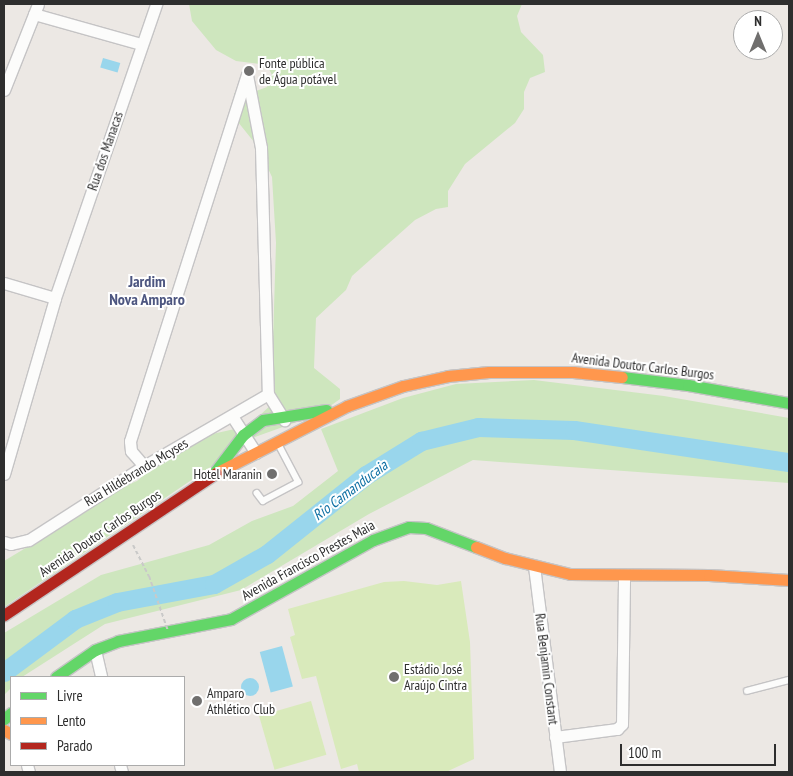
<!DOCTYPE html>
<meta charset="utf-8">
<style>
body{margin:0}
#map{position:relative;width:793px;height:776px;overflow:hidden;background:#ece8e4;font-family:"PT Sans Narrow",sans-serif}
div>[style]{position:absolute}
.green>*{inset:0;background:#cee6be}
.pitch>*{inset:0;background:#d9eabb;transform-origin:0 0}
.water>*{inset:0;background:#99d6ec;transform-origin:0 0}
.round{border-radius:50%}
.river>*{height:19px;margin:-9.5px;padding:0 9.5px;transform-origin:9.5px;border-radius:9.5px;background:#99d6ec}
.path>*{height:2px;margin-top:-1px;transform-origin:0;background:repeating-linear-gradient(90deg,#c9c9c8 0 4px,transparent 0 6.5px)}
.roads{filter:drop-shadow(1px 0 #c5c4c5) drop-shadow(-1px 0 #c5c4c5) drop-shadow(0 1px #c5c4c5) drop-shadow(0 -1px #c5c4c5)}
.lane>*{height:5.5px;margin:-2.75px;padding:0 2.75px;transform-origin:2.75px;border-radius:2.75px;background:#fcfcfb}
.street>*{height:11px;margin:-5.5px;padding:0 5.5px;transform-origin:5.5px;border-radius:5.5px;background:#fcfcfb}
.fast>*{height:11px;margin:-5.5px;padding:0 5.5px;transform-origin:5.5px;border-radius:5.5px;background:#63d668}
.slow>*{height:11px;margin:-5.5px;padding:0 5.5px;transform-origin:5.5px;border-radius:5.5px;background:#ff974d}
.jam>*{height:11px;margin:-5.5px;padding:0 5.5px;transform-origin:5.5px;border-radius:5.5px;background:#b3261e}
.path-bridge>*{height:2px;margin-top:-1px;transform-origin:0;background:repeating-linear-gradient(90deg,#c9c9c8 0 4px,transparent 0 6.5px)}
.dots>*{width:14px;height:14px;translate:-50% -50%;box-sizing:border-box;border:2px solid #fff;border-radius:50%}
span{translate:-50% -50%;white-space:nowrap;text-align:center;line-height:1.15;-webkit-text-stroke:4px #fff;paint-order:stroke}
.poi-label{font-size:14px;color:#2e2e2e}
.left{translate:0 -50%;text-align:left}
.right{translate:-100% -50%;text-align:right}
.street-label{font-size:14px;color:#2e2e2e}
.water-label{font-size:15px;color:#0d6fa3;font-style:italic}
.quarter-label{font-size:16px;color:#4d5680;font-weight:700}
.frame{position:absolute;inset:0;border:5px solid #2e2e2e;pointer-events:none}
.legend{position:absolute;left:10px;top:676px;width:175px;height:90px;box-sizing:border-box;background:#fff;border:1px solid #ababab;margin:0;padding:6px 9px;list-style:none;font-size:15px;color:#2e2e2e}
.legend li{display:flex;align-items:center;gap:10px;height:25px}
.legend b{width:25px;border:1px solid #ababab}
.north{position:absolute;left:733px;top:10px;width:50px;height:50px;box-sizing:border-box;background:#fff;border:1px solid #ababab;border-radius:50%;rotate:0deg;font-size:14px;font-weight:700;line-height:20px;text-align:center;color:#2e2e2e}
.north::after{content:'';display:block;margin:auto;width:18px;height:22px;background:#706f6e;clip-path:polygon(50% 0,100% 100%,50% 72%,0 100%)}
.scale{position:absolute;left:620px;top:744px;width:156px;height:22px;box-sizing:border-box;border:2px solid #2e2e2e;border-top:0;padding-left:6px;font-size:15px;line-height:18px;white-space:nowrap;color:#2e2e2e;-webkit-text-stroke:4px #fff;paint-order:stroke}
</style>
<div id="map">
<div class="green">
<i style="clip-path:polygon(189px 4px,522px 4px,517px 16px,521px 32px,543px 55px,545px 72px,530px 78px,524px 92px,524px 109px,515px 123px,465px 164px,448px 191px,448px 207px,436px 209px,415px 220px,352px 276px,346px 290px,316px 318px,314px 368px,340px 389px,340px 399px,319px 414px,255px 437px,4px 607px,4px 561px,69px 522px,101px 496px,137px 481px,157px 464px,199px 437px,248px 426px,271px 405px,276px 243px,272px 177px,258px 147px,238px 122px,234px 106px,234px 93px,245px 95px,267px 87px,272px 75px,267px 65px,236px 61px,216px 50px,192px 21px)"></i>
<i style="clip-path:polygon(534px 380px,664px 396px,789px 418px,789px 483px,473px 460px,369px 514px,241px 590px,105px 624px,22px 677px,11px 677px,11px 688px,4px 695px,4px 633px,101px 575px,209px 545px,252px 521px,293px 506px,338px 471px,321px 429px,403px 398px,456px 384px)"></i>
</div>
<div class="pitch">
<i style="clip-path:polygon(404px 581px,437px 585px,461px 581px,470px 642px,474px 759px,446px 772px,359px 772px,357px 764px,341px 769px,316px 676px,302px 679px,290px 637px,295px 635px,288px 609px,384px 582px)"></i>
<i style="left:311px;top:701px;width:56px;height:54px;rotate:74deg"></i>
</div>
<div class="water">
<i style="left:103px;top:58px;width:18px;height:10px;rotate:16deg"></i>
<i style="left:282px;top:646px;width:42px;height:23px;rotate:75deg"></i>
<i class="round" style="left:241px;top:678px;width:18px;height:18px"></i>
</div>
<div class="river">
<i style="left:4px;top:672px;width:89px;rotate:-36.7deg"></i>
<i style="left:75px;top:619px;width:45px;rotate:-22deg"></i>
<i style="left:117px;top:602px;width:99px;rotate:-10.5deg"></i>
<i style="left:214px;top:584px;width:61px;rotate:-29.5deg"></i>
<i style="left:267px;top:554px;width:127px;rotate:-38.6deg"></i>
<i style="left:366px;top:475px;width:65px;rotate:-31.7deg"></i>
<i style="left:421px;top:441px;width:59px;rotate:-13.8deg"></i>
<i style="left:478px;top:427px;width:96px;rotate:1.8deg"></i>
<i style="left:574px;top:430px;width:217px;rotate:8.5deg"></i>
</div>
<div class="path">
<i style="left:133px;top:545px;width:35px;rotate:63deg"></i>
</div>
<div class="roads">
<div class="lane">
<i style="left:257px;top:493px;width:10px;rotate:53deg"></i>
<i style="left:263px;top:501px;width:40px;rotate:-28deg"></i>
<i style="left:298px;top:482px;width:43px;rotate:-117.8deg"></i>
<i style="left:747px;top:691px;width:43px;rotate:-14.7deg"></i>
</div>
<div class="street">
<i style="left:34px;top:14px;width:111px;rotate:15.7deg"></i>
<i style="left:247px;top:75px;width:74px;rotate:79.1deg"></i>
<i style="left:261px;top:148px;width:246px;rotate:88.4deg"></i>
<i style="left:268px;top:394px;width:31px;rotate:58deg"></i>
<i style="left:4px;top:90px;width:92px;rotate:-68.4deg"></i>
<i style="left:4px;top:283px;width:53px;rotate:16.4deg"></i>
<i style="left:232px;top:416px;width:44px;rotate:57deg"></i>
<i style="left:144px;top:466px;width:20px;rotate:-131deg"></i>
<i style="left:131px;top:451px;width:10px;rotate:-96deg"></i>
<i style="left:130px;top:441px;width:384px;rotate:-72.3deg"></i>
<i style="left:4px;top:474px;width:183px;rotate:-73.8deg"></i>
<i style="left:55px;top:298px;width:311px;rotate:-71deg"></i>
<i style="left:4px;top:542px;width:7px;rotate:16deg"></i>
<i style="left:11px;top:544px;width:18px;rotate:-13deg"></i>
<i style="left:29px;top:540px;width:137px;rotate:-32.8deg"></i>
<i style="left:144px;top:466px;width:143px;rotate:-30.1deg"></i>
<i style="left:534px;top:566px;width:208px;rotate:82.8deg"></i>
<i style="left:95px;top:650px;width:28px;rotate:77deg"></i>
<i style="left:555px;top:737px;width:63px;rotate:-7.4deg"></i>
<i style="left:617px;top:729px;width:7px;rotate:-45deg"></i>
<i style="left:622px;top:724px;width:149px;rotate:-89.2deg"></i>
<i style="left:27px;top:765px;width:7px;rotate:74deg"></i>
<i style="left:120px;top:765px;width:7px;rotate:74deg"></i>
</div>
<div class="fast">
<i style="left:622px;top:377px;width:66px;rotate:6.9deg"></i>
<i style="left:688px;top:385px;width:103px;rotate:10.1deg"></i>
<i style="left:214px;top:473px;width:48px;rotate:-52.7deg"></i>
<i style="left:243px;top:435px;width:25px;rotate:-37deg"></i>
<i style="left:263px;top:420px;width:64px;rotate:-9deg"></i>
<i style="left:56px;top:677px;width:47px;rotate:-34.7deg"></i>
<i style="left:95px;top:650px;width:25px;rotate:-21deg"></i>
<i style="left:118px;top:641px;width:115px;rotate:-11deg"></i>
<i style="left:231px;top:619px;width:162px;rotate:-29.1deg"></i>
<i style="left:373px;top:540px;width:38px;rotate:-20deg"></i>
<i style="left:409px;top:527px;width:17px;rotate:3deg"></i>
<i style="left:426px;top:528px;width:53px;rotate:20.8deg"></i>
<i style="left:4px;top:719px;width:9px;rotate:-41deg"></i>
</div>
<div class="slow">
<i style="left:216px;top:473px;width:147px;rotate:-27.1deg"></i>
<i style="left:347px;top:406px;width:59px;rotate:-19.7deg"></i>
<i style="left:403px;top:386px;width:46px;rotate:-12.5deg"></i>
<i style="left:448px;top:376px;width:41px;rotate:-5.6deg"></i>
<i style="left:489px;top:372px;width:84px"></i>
<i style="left:573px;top:372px;width:49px;rotate:5.8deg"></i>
<i style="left:476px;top:547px;width:31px;rotate:21deg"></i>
<i style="left:505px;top:558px;width:67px;rotate:13.8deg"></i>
<i style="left:570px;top:574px;width:139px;rotate:0.4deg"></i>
<i style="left:709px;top:575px;width:80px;rotate:3.6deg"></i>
<i style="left:4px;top:730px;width:8px;rotate:30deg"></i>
</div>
<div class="jam">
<i style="left:4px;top:615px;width:255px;rotate:-33.8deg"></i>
</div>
</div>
<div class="path-bridge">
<i style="left:149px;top:576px;width:58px;rotate:70.9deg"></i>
</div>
<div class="dots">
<i style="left:249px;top:71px;background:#706f6e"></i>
<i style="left:272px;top:474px;background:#706f6e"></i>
<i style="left:394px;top:677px;background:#706f6e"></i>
<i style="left:197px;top:701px;background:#706f6e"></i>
</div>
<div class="poi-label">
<span class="left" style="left:259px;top:71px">Fonte pública<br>de Água potável</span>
<span class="right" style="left:262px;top:474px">Hotel Maranin</span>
<span class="left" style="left:404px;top:677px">Estádio José<br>Araújo Cintra</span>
<span class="left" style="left:207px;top:701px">Amparo<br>Athlético Club</span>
</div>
<div class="street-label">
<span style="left:105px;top:151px;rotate:-71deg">Rua dos Manacas</span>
<span style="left:643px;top:366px;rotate:7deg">Avenida Doutor Carlos Burgos</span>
<span style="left:136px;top:472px;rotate:-31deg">Rua Hildebrando Mcyses</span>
<span style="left:100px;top:533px;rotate:-34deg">Avenida Doutor Carlos Burgos</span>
<span style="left:308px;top:560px;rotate:-29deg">Avenida Francisco Prestes Maia</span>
<span style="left:547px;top:669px;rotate:83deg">Rua Benjamin Constant</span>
</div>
<div class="water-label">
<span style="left:350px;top:490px;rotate:-37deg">Rio Camanducaia</span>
</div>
<div class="quarter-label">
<span style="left:147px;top:290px">Jardim<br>Nova Amparo</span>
</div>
<div class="frame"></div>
<ul class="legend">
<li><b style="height:6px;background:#63d668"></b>Livre</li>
<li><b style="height:6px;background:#ff974d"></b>Lento</li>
<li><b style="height:6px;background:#b3261e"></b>Parado</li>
</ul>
<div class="north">N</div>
<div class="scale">100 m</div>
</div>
